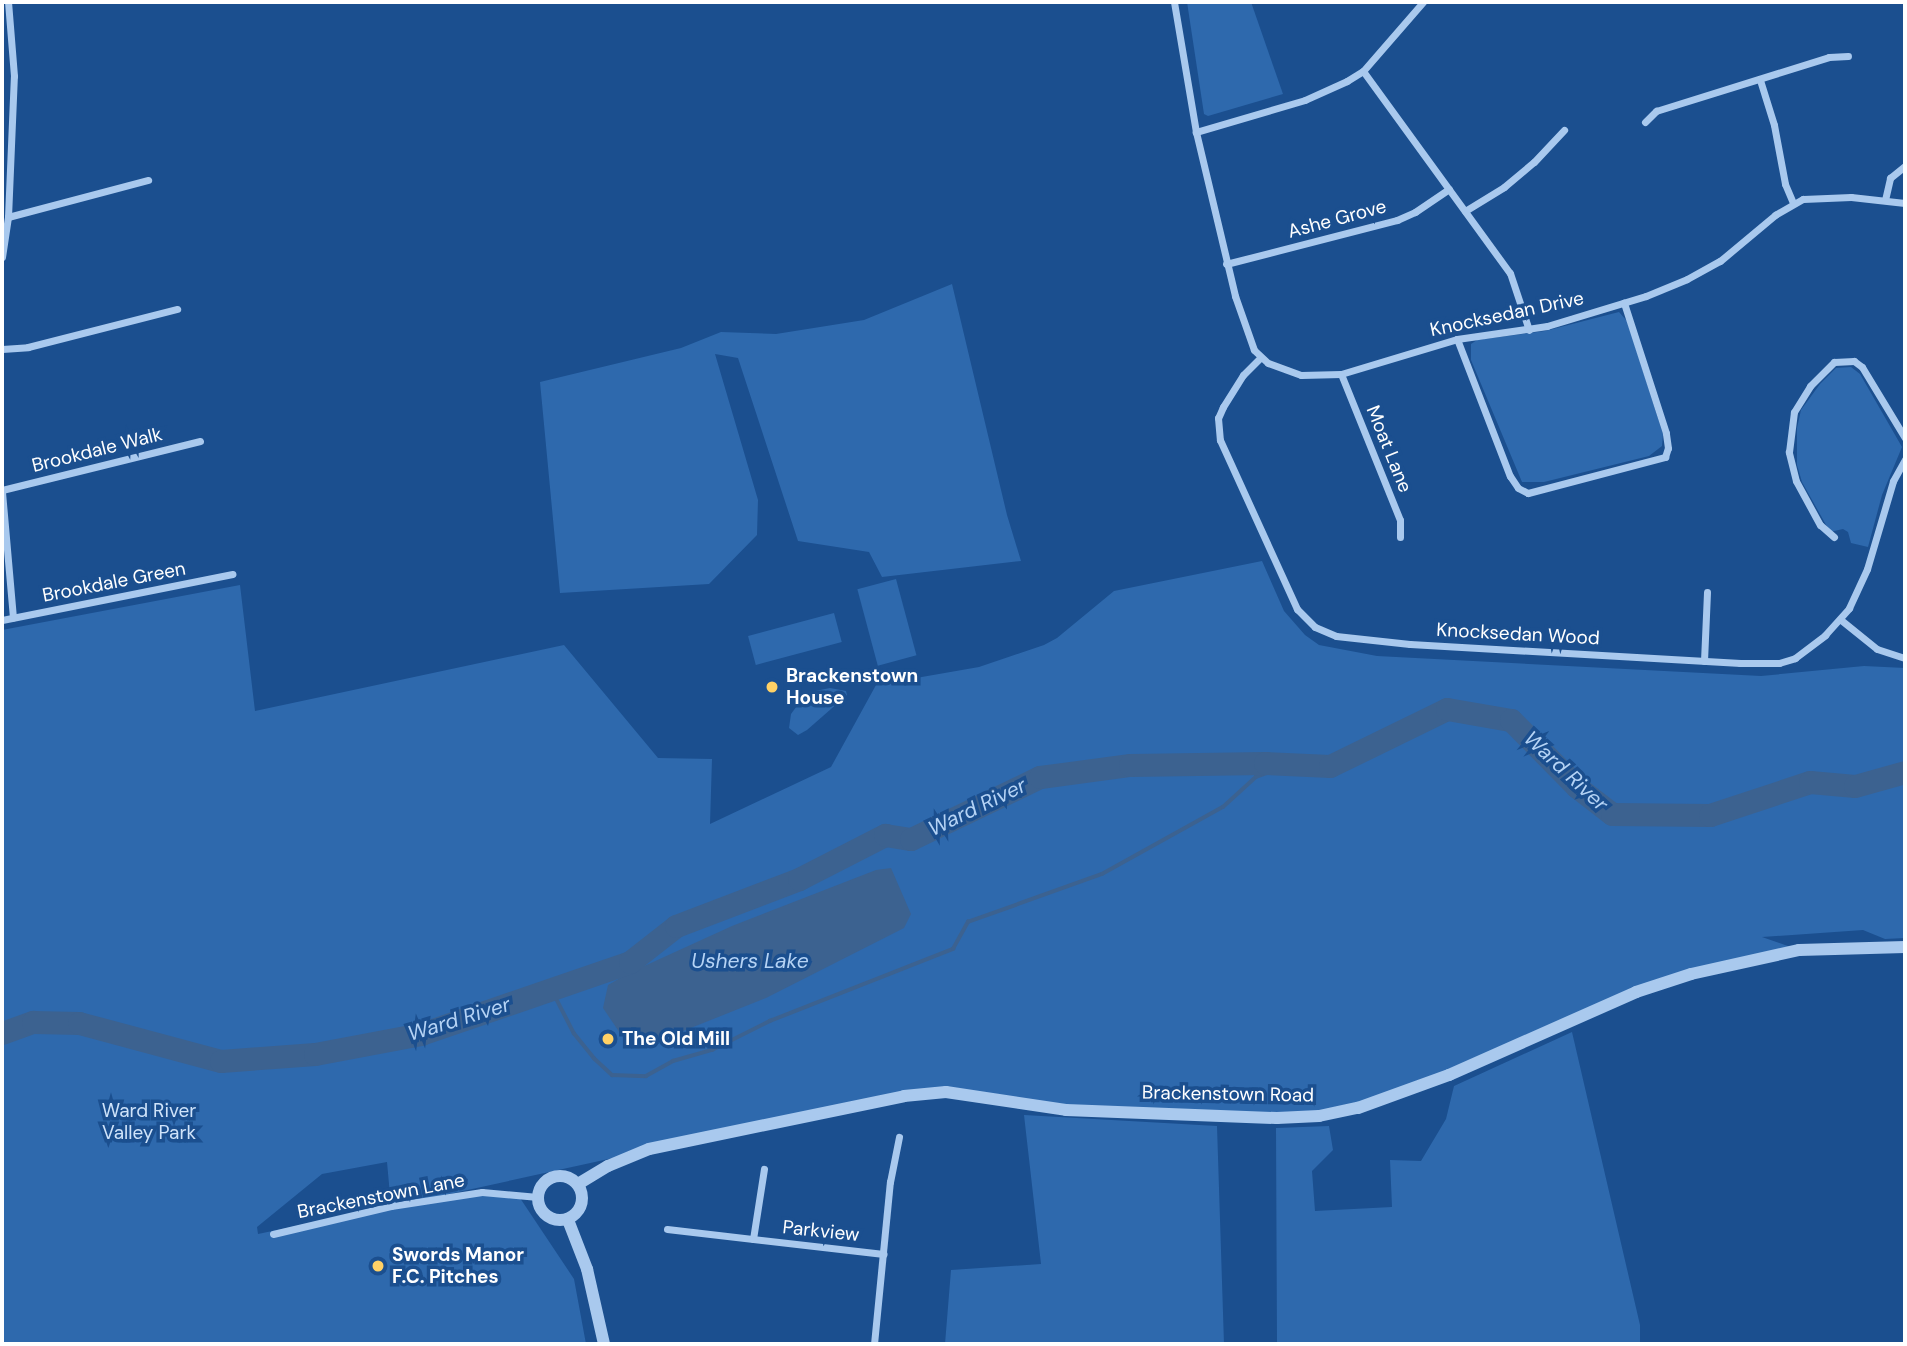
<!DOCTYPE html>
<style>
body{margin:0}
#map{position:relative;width:1907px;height:1346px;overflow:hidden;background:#1b4f8f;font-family:"DM Sans",sans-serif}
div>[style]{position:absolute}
.green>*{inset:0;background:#2e69ad;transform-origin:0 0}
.water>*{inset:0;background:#3c6290}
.stream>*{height:3.5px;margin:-1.75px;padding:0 1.75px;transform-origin:1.75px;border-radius:1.75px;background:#3c6290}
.river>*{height:23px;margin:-11.5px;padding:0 11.5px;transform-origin:11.5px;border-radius:11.5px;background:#3c6290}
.minor>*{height:7px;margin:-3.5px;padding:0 3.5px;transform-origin:3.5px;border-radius:3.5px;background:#a9c9ee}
.tertiary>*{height:12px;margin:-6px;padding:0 6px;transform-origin:6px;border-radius:6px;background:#a9c9ee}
.tertiary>.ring{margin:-6px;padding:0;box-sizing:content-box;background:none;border:12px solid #a9c9ee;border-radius:50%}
.dots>*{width:19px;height:19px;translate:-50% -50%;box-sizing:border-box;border:4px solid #1b4f8f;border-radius:50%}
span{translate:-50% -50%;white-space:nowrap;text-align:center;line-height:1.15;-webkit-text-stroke:7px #1b4f8f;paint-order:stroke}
.street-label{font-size:19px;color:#fff}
.poi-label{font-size:19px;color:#fff;font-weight:700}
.left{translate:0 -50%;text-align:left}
.park-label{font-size:19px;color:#cfe3fa}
.water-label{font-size:21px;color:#b5d3f5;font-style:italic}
.frame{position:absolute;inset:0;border:4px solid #fff;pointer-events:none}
</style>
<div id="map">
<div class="green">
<i style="clip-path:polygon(1187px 2px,1251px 2px,1283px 94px,1208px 116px,1204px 114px)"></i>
<i style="clip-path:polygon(952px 284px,1007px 515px,1021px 561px,882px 577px,869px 552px,798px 541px,738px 358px,715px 354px,758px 500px,757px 535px,709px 584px,560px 593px,540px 382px,681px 348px,721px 332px,776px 334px,864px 320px)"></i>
<i style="clip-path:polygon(1619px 312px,1627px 321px,1663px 434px,1662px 446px,1649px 456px,1544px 482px,1522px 482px,1471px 360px,1471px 344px,1477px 340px,1545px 331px)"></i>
<i style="clip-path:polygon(1851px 367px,1860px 374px,1902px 447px,1882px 495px,1868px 547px,1851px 543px,1848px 532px,1843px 529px,1830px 532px,1802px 482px,1797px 465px,1797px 428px,1801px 410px,1820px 384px,1836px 368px)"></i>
<i style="clip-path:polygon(evenodd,1262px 561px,1284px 611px,1305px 635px,1319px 645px,1377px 656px,1761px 676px,1864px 666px,1905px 668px,1905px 938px,1885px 939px,1863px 930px,1762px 937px,1799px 950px,1644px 989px,1449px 1075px,1319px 1116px,1162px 1114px,946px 1092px,842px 1108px,408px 1203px,482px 1191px,520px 1198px,574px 1279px,586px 1344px,2px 1344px,2px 630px,240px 585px,255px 711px,564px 645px,658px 758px,712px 759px,710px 824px,831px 767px,876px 685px,979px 667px,1044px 645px,1057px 638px,1114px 591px,1262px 561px,387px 1162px,391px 1206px,258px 1234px,257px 1227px,322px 1174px,387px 1162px)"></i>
<i style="left:896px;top:579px;width:79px;height:40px;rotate:75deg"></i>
<i style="left:834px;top:613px;width:30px;height:89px;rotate:75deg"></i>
<i style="clip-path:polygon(830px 688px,846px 691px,847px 695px,807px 730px,798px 735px,789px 728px,791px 714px,802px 699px,810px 692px)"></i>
<i style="clip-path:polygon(1572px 1032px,1640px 1325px,1640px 1344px,1277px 1344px,1276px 1128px,1329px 1126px,1333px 1150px,1312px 1171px,1315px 1211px,1392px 1207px,1390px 1160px,1421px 1161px,1446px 1119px,1454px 1086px)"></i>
<i style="clip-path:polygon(1024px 1115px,1217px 1126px,1224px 1344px,945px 1344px,951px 1270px,1041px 1264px)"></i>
</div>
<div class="water">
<i style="clip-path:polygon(891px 868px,911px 914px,904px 928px,766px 998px,638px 1049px,628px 1045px,603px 1008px,608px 985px,629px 973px,732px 926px,876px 870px)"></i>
</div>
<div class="stream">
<i style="left:551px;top:988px;width:51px;rotate:62.9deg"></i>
<i style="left:574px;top:1033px;width:32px;rotate:51deg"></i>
<i style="left:594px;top:1058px;width:25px;rotate:43deg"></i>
<i style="left:612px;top:1075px;width:34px;rotate:2deg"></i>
<i style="left:646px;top:1076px;width:31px;rotate:-29deg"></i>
<i style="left:673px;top:1061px;width:41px;rotate:-15.8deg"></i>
<i style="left:712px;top:1050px;width:65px;rotate:-26.6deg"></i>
<i style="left:770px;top:1021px;width:197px;rotate:-21.5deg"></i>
<i style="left:953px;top:949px;width:31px;rotate:-61deg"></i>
<i style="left:968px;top:922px;width:142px;rotate:-19.7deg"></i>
<i style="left:1102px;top:874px;width:138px;rotate:-29deg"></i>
<i style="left:1223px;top:807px;width:45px;rotate:-42.3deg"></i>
<i style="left:1256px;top:777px;width:37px;rotate:-20deg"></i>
</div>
<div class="river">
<i style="left:2px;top:1033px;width:33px;rotate:-20deg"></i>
<i style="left:33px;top:1022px;width:46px;rotate:1.2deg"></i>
<i style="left:79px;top:1023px;width:147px;rotate:15deg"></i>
<i style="left:221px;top:1061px;width:94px;rotate:-4.3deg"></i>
<i style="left:315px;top:1054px;width:108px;rotate:-10.7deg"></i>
<i style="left:421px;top:1034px;width:221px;rotate:-19deg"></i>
<i style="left:630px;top:962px;width:58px;rotate:-38deg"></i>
<i style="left:676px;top:926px;width:132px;rotate:-20.9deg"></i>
<i style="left:799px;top:879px;width:97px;rotate:-27.1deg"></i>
<i style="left:885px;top:835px;width:26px;rotate:9deg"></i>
<i style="left:911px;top:839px;width:143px;rotate:-25.7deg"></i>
<i style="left:1040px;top:777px;width:91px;rotate:-7.6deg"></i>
<i style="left:1130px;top:765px;width:135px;rotate:-0.8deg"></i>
<i style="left:1265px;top:763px;width:65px;rotate:2.6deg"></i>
<i style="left:1330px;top:766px;width:130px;rotate:-26deg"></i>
<i style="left:1447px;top:709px;width:65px;rotate:9.8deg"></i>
<i style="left:1511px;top:720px;width:94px;rotate:45.4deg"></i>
<i style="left:1577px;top:787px;width:44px;rotate:37.6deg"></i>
<i style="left:1612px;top:814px;width:98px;rotate:0.6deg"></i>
<i style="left:1710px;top:815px;width:105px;rotate:-18.3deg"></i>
<i style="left:1810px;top:782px;width:45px;rotate:5.1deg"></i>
<i style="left:1855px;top:786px;width:52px;rotate:-15.6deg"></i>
</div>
<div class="minor">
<i style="left:1174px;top:2px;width:132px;rotate:80.4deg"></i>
<i style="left:1423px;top:2px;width:91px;rotate:131deg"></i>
<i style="left:1363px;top:71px;width:19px;rotate:148deg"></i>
<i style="left:1347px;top:81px;width:46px;rotate:155.7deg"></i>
<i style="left:1305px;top:100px;width:114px;rotate:163.6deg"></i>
<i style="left:1196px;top:132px;width:169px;rotate:76.6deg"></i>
<i style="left:1235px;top:296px;width:57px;rotate:70.6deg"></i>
<i style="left:1254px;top:350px;width:19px;rotate:43deg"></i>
<i style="left:1268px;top:363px;width:35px;rotate:20deg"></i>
<i style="left:1301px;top:375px;width:40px;rotate:-1.4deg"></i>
<i style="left:1341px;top:374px;width:121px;rotate:-16.8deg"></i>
<i style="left:1457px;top:339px;width:91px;rotate:-8.2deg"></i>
<i style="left:1547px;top:326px;width:103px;rotate:-16.9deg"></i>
<i style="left:1646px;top:296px;width:44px;rotate:-22.5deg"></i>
<i style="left:1687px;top:279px;width:38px;rotate:-29deg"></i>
<i style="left:1720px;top:261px;width:72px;rotate:-39.9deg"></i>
<i style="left:1775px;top:215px;width:32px;rotate:-30deg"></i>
<i style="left:1803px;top:199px;width:48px;rotate:-2.4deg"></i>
<i style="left:1851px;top:197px;width:54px;rotate:6.3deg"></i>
<i style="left:1363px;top:71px;width:250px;rotate:54deg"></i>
<i style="left:1510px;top:273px;width:60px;rotate:71.6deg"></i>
<i style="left:1760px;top:80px;width:47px;rotate:72.7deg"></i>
<i style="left:1774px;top:125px;width:60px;rotate:79.4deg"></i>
<i style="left:1785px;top:184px;width:21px;rotate:67deg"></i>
<i style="left:1645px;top:122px;width:16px;rotate:-45deg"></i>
<i style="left:1656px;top:111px;width:181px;rotate:-17.3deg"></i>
<i style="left:1829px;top:57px;width:19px;rotate:-3deg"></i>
<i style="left:1885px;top:200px;width:23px;rotate:-77deg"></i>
<i style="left:1890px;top:178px;width:19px;rotate:-39deg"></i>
<i style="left:1465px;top:211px;width:46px;rotate:-31.6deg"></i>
<i style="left:1504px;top:187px;width:39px;rotate:-40deg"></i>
<i style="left:1534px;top:162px;width:44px;rotate:-46.8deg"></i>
<i style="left:8px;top:217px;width:145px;rotate:-14.8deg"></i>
<i style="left:2px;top:257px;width:40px;rotate:-81.5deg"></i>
<i style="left:8px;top:217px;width:141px;rotate:-87.6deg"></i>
<i style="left:14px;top:76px;width:74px;rotate:-94.6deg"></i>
<i style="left:1226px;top:264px;width:177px;rotate:-14.4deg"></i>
<i style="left:1397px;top:220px;width:20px;rotate:-24deg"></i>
<i style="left:1415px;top:212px;width:41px;rotate:-34.1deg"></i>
<i style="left:1457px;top:339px;width:147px;rotate:68.9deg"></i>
<i style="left:1510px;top:476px;width:14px;rotate:56deg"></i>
<i style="left:1518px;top:488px;width:11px;rotate:27deg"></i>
<i style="left:1528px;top:493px;width:142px;rotate:-14.7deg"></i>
<i style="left:1665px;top:457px;width:9px;rotate:-72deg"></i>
<i style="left:1668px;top:448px;width:15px;rotate:-98deg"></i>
<i style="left:1666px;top:433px;width:137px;rotate:-107.9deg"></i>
<i style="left:2px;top:349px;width:26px;rotate:-4deg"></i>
<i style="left:28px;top:347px;width:154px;rotate:-14.3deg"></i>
<i style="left:1260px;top:358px;width:24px;rotate:135deg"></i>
<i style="left:1243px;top:375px;width:38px;rotate:122deg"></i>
<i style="left:1223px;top:407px;width:12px;rotate:114deg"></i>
<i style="left:1218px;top:418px;width:22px;rotate:85deg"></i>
<i style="left:1220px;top:440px;width:186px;rotate:65.5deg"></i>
<i style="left:1297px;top:609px;width:25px;rotate:45deg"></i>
<i style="left:1315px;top:627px;width:23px;rotate:23deg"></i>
<i style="left:1336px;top:636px;width:74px;rotate:6.2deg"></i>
<i style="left:1410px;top:644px;width:331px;rotate:3.3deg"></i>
<i style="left:1740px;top:663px;width:39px"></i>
<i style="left:1779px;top:663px;width:17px;rotate:-17deg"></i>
<i style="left:1795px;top:658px;width:38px;rotate:-37deg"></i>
<i style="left:1825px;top:635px;width:36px;rotate:-48deg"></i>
<i style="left:1849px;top:608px;width:43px;rotate:-65.2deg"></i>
<i style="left:1867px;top:569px;width:92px;rotate:-73.5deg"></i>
<i style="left:1893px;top:481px;width:25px;rotate:-61deg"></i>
<i style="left:1341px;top:374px;width:157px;rotate:68deg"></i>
<i style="left:1400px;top:520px;width:17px;rotate:90deg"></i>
<i style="left:2px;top:490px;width:204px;rotate:-13.9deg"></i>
<i style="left:2px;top:492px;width:126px;rotate:85deg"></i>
<i style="left:1834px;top:537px;width:18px;rotate:-139deg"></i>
<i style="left:1820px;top:525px;width:50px;rotate:-118.6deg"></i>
<i style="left:1796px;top:481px;width:30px;rotate:-104deg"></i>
<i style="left:1789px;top:452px;width:40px;rotate:-82.9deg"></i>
<i style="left:1794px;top:412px;width:31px;rotate:-58deg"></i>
<i style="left:1810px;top:386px;width:34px;rotate:-45deg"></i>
<i style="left:1834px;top:362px;width:20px;rotate:-3deg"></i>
<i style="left:1854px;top:361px;width:10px;rotate:37deg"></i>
<i style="left:1862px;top:367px;width:83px;rotate:58.8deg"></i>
<i style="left:2px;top:620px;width:235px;rotate:-11.3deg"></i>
<i style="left:1841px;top:620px;width:46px;rotate:38.9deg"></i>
<i style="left:1877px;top:649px;width:29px;rotate:18deg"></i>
<i style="left:1704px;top:661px;width:69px;rotate:-87.5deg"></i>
<i style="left:667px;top:1229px;width:218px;rotate:6.6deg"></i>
<i style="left:273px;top:1234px;width:121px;rotate:-13.3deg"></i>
<i style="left:391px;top:1206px;width:92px;rotate:-8.7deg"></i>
<i style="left:482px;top:1192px;width:56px;rotate:5.1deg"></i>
<i style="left:753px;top:1239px;width:71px;rotate:-81.1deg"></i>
<i style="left:874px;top:1344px;width:163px;rotate:-84.4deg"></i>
<i style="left:890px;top:1182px;width:46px;rotate:-78.7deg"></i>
</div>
<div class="tertiary">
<i class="ring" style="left:538px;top:1176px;width:32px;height:32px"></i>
<i style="left:578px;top:1184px;width:35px;rotate:-31deg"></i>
<i style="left:608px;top:1166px;width:44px;rotate:-22.5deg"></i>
<i style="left:649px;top:1149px;width:260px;rotate:-11.7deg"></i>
<i style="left:904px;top:1096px;width:42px;rotate:-5.4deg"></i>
<i style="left:946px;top:1092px;width:121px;rotate:8.5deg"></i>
<i style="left:1066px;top:1110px;width:211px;rotate:2.2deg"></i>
<i style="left:1277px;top:1118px;width:42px;rotate:-2.7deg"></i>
<i style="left:1319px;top:1116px;width:40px;rotate:-12deg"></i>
<i style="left:1358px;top:1108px;width:97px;rotate:-19.9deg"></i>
<i style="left:1449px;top:1075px;width:205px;rotate:-23.9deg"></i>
<i style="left:1636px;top:992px;width:58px;rotate:-18.1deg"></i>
<i style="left:1691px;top:974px;width:111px;rotate:-12.5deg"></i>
<i style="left:1799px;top:950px;width:106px;rotate:-1.6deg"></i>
<i style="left:568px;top:1220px;width:53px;rotate:68.8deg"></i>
<i style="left:587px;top:1269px;width:77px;rotate:77.2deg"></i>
</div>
<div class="dots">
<i style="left:772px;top:687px;background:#ffd166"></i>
<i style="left:608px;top:1039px;background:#ffd166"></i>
<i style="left:378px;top:1266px;background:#ffd166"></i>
</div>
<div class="street-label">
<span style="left:1337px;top:219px;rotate:-15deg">Ashe Grove</span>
<span style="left:1507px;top:314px;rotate:-12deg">Knocksedan Drive</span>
<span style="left:1389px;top:449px;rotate:68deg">Moat Lane</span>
<span style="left:97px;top:450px;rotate:-14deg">Brookdale Walk</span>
<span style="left:114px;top:582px;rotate:-11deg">Brookdale Green</span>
<span style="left:1518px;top:634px;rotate:3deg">Knocksedan Wood</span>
<span style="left:1228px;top:1094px;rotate:1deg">Brackenstown Road</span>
<span style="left:381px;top:1196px;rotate:-11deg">Brackenstown Lane</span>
<span style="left:821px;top:1231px;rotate:6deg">Parkview</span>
</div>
<div class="poi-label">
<span class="left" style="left:786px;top:687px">Brackenstown<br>House</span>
<span class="left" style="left:622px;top:1039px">The Old Mill</span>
<span class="left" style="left:392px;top:1266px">Swords Manor<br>F.C. Pitches</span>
</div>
<div class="park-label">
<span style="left:149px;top:1122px">Ward River<br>Valley Park</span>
</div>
<div class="water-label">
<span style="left:1566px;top:771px;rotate:43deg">Ward River</span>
<span style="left:977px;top:807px;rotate:-26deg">Ward River</span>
<span style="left:750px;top:961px">Ushers Lake</span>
<span style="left:459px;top:1019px;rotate:-17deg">Ward River</span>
</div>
<div class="frame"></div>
</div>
